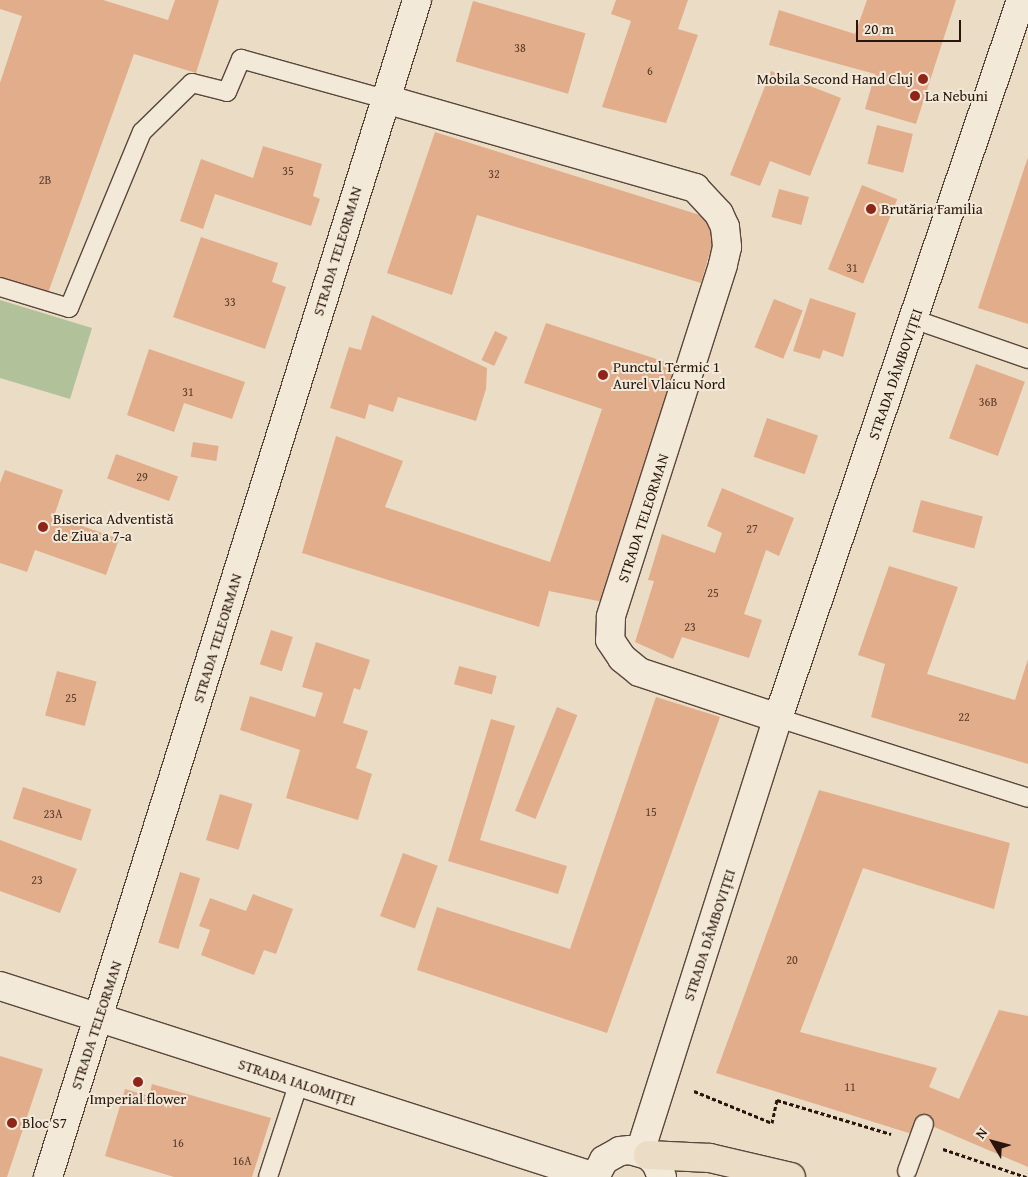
<!DOCTYPE html>
<meta charset="utf-8">
<style>
body{margin:0}
#map{position:relative;width:1028px;height:1177px;overflow:hidden;background:#ebddc5;font-family:"Gentium Book Plus",serif}
div>[style]{position:absolute}
.green>*{inset:0;background:#b1c29a}
.building>*{inset:0;background:#e2ad8b;transform-origin:0 0}
.path>*{height:3px;margin-top:-1.5px;transform-origin:0;background:repeating-linear-gradient(90deg,#29150b 0 4px,transparent 0 6.5px)}
.roads{filter:drop-shadow(1px 0 #5a473a) drop-shadow(-1px 0 #5a473a) drop-shadow(0 1px #5a473a) drop-shadow(0 -1px #5a473a)}
.lane>*{height:18px;margin:-9px;padding:0 9px;transform-origin:9px;border-radius:9px;background:#f2e9d9}
.street>*{height:28px;margin:-14px;padding:0 14px;transform-origin:14px;border-radius:14px;background:#f2e9d9}
.secondary>*{height:28px;margin:-14px;padding:0 14px;transform-origin:14px;border-radius:14px;background:#f2e9d9}
.primary>*{height:28px;margin:-14px;padding:0 14px;transform-origin:14px;border-radius:14px;background:#ebddc5}
.dots>*{width:14px;height:14px;translate:-50% -50%;box-sizing:border-box;border:2px solid #f2e9d9;border-radius:50%}
span{translate:-50% -50%;white-space:nowrap;text-align:center;line-height:1.15;-webkit-text-stroke:4px #f2e9d9;paint-order:stroke}
.number-label{font-size:12px;color:#573b2b}
.number-label span{-webkit-text-stroke-width:0}
.poi-label{font-size:15px;color:#29150b}
.right{translate:-100% -50%;text-align:right}
.left{translate:0 -50%;text-align:left}
.street-label{font-size:15px;color:#29150b}
.north{position:absolute;left:968px;top:1117px;width:50px;height:50px;-webkit-text-stroke:4px #f2e9d9;paint-order:stroke;rotate:307deg;font-size:14px;font-weight:700;line-height:20px;text-align:center;color:#29150b}
.north::after{content:'';display:block;margin:auto;width:18px;height:22px;background:#29150b;clip-path:polygon(50% 0,100% 100%,50% 72%,0 100%)}
.scale{position:absolute;left:856px;top:20px;width:105px;height:22px;box-sizing:border-box;border:2px solid #29150b;border-top:0;padding-left:6px;font-size:15px;line-height:18px;white-space:nowrap;color:#29150b;-webkit-text-stroke:4px #f2e9d9;paint-order:stroke}
</style>
<div id="map">
<div class="green">
<i style="clip-path:polygon(0 300px,92px 328px,70px 399px,0 378px)"></i>
</div>
<div class="building">
<i style="clip-path:polygon(0 0,103px 0,168px 20px,175px 0,219px 0,196px 73px,134px 54px,48px 293px,0 277px,0 83px,22px 16px,0 9px)"></i>
<i style="clip-path:polygon(616px 0,688px 0,678px 29px,698px 35px,666px 123px,602px 107px,631px 21px,611px 14px)"></i>
<i style="clip-path:polygon(867px 0,956px 0,916px 124px,865px 109px,875px 74px,769px 45px,779px 10px,855px 34px)"></i>
<i style="left:473px;top:1px;width:117px;height:63px;rotate:16deg"></i>
<i style="clip-path:polygon(771px 71px,841px 98px,810px 176px,770px 161px,760px 186px,730px 175px)"></i>
<i style="left:877px;top:125px;width:37px;height:40px;rotate:14deg"></i>
<i style="clip-path:polygon(435px 132px,719px 221px,701px 283px,477px 215px,452px 295px,387px 273px)"></i>
<i style="clip-path:polygon(263px 146px,322px 164px,313px 196px,320px 199px,311px 226px,215px 194px,203px 229px,180px 221px,201px 159px,253px 178px)"></i>
<i style="clip-path:polygon(1028px 157px,1028px 324px,978px 308px)"></i>
<i style="left:862px;top:185px;width:38px;height:91px;rotate:22deg"></i>
<i style="left:779px;top:189px;width:31px;height:29px;rotate:15deg"></i>
<i style="clip-path:polygon(201px 237px,278px 263px,272px 282px,286px 287px,265px 349px,173px 317px)"></i>
<i style="clip-path:polygon(810px 298px,856px 313px,843px 357px,823px 350px,820px 359px,793px 351px)"></i>
<i style="left:774px;top:299px;width:31px;height:52px;rotate:22deg"></i>
<i style="clip-path:polygon(372px 315px,487px 368px,486px 389px,476px 421px,398px 397px,393px 412px,369px 404px,365px 419px,330px 408px,349px 347px,361px 350px)"></i>
<i style="clip-path:polygon(546px 323px,681px 367px,603px 602px,549px 591px,539px 627px,302px 553px,336px 436px,403px 461px,385px 507px,550px 562px,602px 409px,524px 383px)"></i>
<i style="left:495px;top:331px;width:14px;height:32px;rotate:25deg"></i>
<i style="clip-path:polygon(149px 349px,245px 382px,232px 419px,184px 403px,174px 432px,127px 415px)"></i>
<i style="left:976px;top:364px;width:52px;height:79px;rotate:20deg"></i>
<i style="left:767px;top:418px;width:54px;height:41px;rotate:19deg"></i>
<i style="left:193px;top:442px;width:26px;height:15px;rotate:9deg"></i>
<i style="left:116px;top:454px;width:66px;height:26px;rotate:20deg"></i>
<i style="clip-path:polygon(5px 470px,63px 490px,54px 516px,119px 539px,106px 575px,35px 550px,27px 572px,0 563px,0 483px)"></i>
<i style="clip-path:polygon(722px 488px,794px 518px,779px 556px,766px 550px,744px 614px,762px 620px,749px 658px,682px 637px,673px 659px,635px 642px,654px 581px,648px 580px,662px 534px,715px 553px,722px 533px,707px 526px)"></i>
<i style="left:921px;top:500px;width:64px;height:33px;rotate:15deg"></i>
<i style="clip-path:polygon(889px 566px,958px 587px,927px 674px,1015px 700px,1028px 659px,1028px 764px,871px 717px,885px 664px,858px 655px)"></i>
<i style="left:271px;top:630px;width:23px;height:36px;rotate:18deg"></i>
<i style="clip-path:polygon(316px 642px,370px 660px,360px 690px,354px 688px,343px 723px,368px 731px,356px 768px,372px 774px,358px 820px,286px 798px,300px 750px,240px 730px,250px 696px,315px 717px,323px 693px,302px 687px)"></i>
<i style="left:459px;top:666px;width:39px;height:19px;rotate:15deg"></i>
<i style="left:57px;top:671px;width:41px;height:46px;rotate:15deg"></i>
<i style="clip-path:polygon(656px 697px,720px 717px,607px 1033px,417px 970px,437px 907px,570px 949px)"></i>
<i style="left:557px;top:707px;width:22px;height:112px;rotate:22deg"></i>
<i style="clip-path:polygon(491px 719px,515px 726px,480px 840px,567px 866px,558px 894px,448px 861px)"></i>
<i style="left:23px;top:787px;width:72px;height:33px;rotate:18deg"></i>
<i style="clip-path:polygon(819px 790px,1010px 843px,994px 909px,863px 868px,800px 1032px,937px 1068px,929px 1087px,959px 1099px,999px 1010px,1028px 1016px,1028px 1167px,918px 1120px,912px 1134px,716px 1073px)"></i>
<i style="left:220px;top:794px;width:34px;height:48px;rotate:17deg"></i>
<i style="clip-path:polygon(0 840px,77px 869px,60px 913px,0 891px)"></i>
<i style="left:403px;top:853px;width:37px;height:67px;rotate:20deg"></i>
<i style="left:180px;top:872px;width:21px;height:74px;rotate:17deg"></i>
<i style="clip-path:polygon(253px 894px,293px 909px,276px 954px,264px 950px,254px 975px,201px 955px,210px 930px,199px 926px,210px 898px,246px 911px)"></i>
<i style="clip-path:polygon(0 1056px,43px 1069px,7px 1177px,0 1177px)"></i>
<i style="clip-path:polygon(152px 1084px,271px 1118px,252px 1177px,174px 1177px,105px 1156px,125px 1089px,149px 1096px)"></i>
</div>
<div class="path">
<i style="left:694px;top:1091px;width:84px;rotate:22.3deg"></i>
<i style="left:772px;top:1123px;width:24px;rotate:-78deg"></i>
<i style="left:777px;top:1100px;width:119px;rotate:16.6deg"></i>
<i style="left:943px;top:1149px;width:88px;rotate:18.6deg"></i>
</div>
<div class="roads">
<div class="lane">
<i style="left:0;top:287px;width:72px;rotate:16.9deg"></i>
<i style="left:69px;top:308px;width:191px;rotate:-67.5deg"></i>
<i style="left:142px;top:132px;width:70px;rotate:-44.4deg"></i>
<i style="left:192px;top:83px;width:36px;rotate:14deg"></i>
<i style="left:227px;top:92px;width:36px;rotate:-67deg"></i>
<i style="left:241px;top:59px;width:149px;rotate:15.5deg"></i>
<i style="left:913px;top:319px;width:122px;rotate:19.2deg"></i>
<i style="left:778px;top:718px;width:262px;rotate:17.7deg"></i>
<i style="left:907px;top:1171px;width:50px;rotate:-70.1deg"></i>
<i style="left:268px;top:1177px;width:100px;rotate:-71.9deg"></i>
</div>
<div class="street">
<i style="left:385px;top:99px;width:323px;rotate:16deg"></i>
<i style="left:695px;top:188px;width:35px;rotate:47deg"></i>
<i style="left:719px;top:214px;width:14px;rotate:65deg"></i>
<i style="left:725px;top:227px;width:20px;rotate:84deg"></i>
<i style="left:727px;top:247px;width:18px;rotate:103deg"></i>
<i style="left:723px;top:265px;width:369px;rotate:107.7deg"></i>
<i style="left:611px;top:617px;width:23px;rotate:92deg"></i>
<i style="left:610px;top:640px;width:22px;rotate:56deg"></i>
<i style="left:622px;top:658px;width:22px;rotate:39deg"></i>
<i style="left:639px;top:672px;width:146px;rotate:18.3deg"></i>
<i style="left:48px;top:1177px;width:1233px;rotate:-72.59deg"></i>
</div>
<div class="secondary">
<i style="left:0;top:986px;width:625px;rotate:17.8deg"></i>
<i style="left:640px;top:1152px;width:455px;rotate:-72.4deg"></i>
<i style="left:778px;top:718px;width:758px;rotate:-71.3deg"></i>
<i style="left:595px;top:1177px;width:19px;rotate:-62deg"></i>
<i style="left:604px;top:1160px;width:18px;rotate:-29deg"></i>
<i style="left:620px;top:1151px;width:10px;rotate:-6deg"></i>
<i style="left:630px;top:1150px;width:19px;rotate:16deg"></i>
<i style="left:648px;top:1155px;width:11px;rotate:45deg"></i>
<i style="left:656px;top:1163px;width:15px;rotate:67deg"></i>
</div>
<div class="primary">
<i style="left:648px;top:1155px;width:62px;rotate:2.8deg"></i>
<i style="left:710px;top:1158px;width:83px;rotate:13.2deg"></i>
</div>
</div>
<div class="dots">
<i style="left:923px;top:79px;background:#8f2418"></i>
<i style="left:915px;top:96px;background:#8f2418"></i>
<i style="left:871px;top:209px;background:#8f2418"></i>
<i style="left:603px;top:375px;background:#8f2418"></i>
<i style="left:43px;top:527px;background:#8f2418"></i>
<i style="left:138px;top:1082px;background:#8f2418"></i>
<i style="left:12px;top:1123px;background:#8f2418"></i>
</div>
<div class="number-label">
<span style="left:520px;top:48px">38</span>
<span style="left:650px;top:71px">6</span>
<span style="left:288px;top:171px">35</span>
<span style="left:494px;top:174px">32</span>
<span style="left:45px;top:180px">2B</span>
<span style="left:852px;top:268px">31</span>
<span style="left:230px;top:302px">33</span>
<span style="left:188px;top:392px">31</span>
<span style="left:988px;top:402px">36B</span>
<span style="left:142px;top:477px">29</span>
<span style="left:752px;top:529px">27</span>
<span style="left:713px;top:593px">25</span>
<span style="left:690px;top:627px">23</span>
<span style="left:71px;top:698px">25</span>
<span style="left:964px;top:717px">22</span>
<span style="left:651px;top:812px">15</span>
<span style="left:53px;top:814px">23A</span>
<span style="left:37px;top:880px">23</span>
<span style="left:792px;top:960px">20</span>
<span style="left:850px;top:1087px">11</span>
<span style="left:178px;top:1143px">16</span>
<span style="left:242px;top:1161px">16A</span>
</div>
<div class="poi-label">
<span class="right" style="left:913px;top:79px">Mobila Second Hand Cluj</span>
<span class="left" style="left:925px;top:96px">La Nebuni</span>
<span class="left" style="left:881px;top:209px">Brutăria Familia</span>
<span class="left" style="left:613px;top:375px">Punctul Termic 1<br>Aurel Vlaicu Nord</span>
<span class="left" style="left:53px;top:527px">Biserica Adventistă<br>de Ziua a 7-a</span>
<span style="left:138px;top:1099px">Imperial flower</span>
<span class="left" style="left:22px;top:1123px">Bloc S7</span>
</div>
<div class="street-label">
<span style="left:337px;top:251px;rotate:-73deg">STRADA TELEORMAN</span>
<span style="left:895px;top:374px;rotate:-71deg">STRADA DÂMBOVIȚEI</span>
<span style="left:643px;top:518px;rotate:-72deg">STRADA TELEORMAN</span>
<span style="left:217px;top:638px;rotate:-73deg">STRADA TELEORMAN</span>
<span style="left:709px;top:935px;rotate:-72deg">STRADA DÂMBOVIȚEI</span>
<span style="left:96px;top:1025px;rotate:-72deg">STRADA TELEORMAN</span>
<span style="left:297px;top:1082px;rotate:18deg">STRADA IALOMIȚEI</span>
</div>
<div class="north">N</div>
<div class="scale">20 m</div>
</div>
